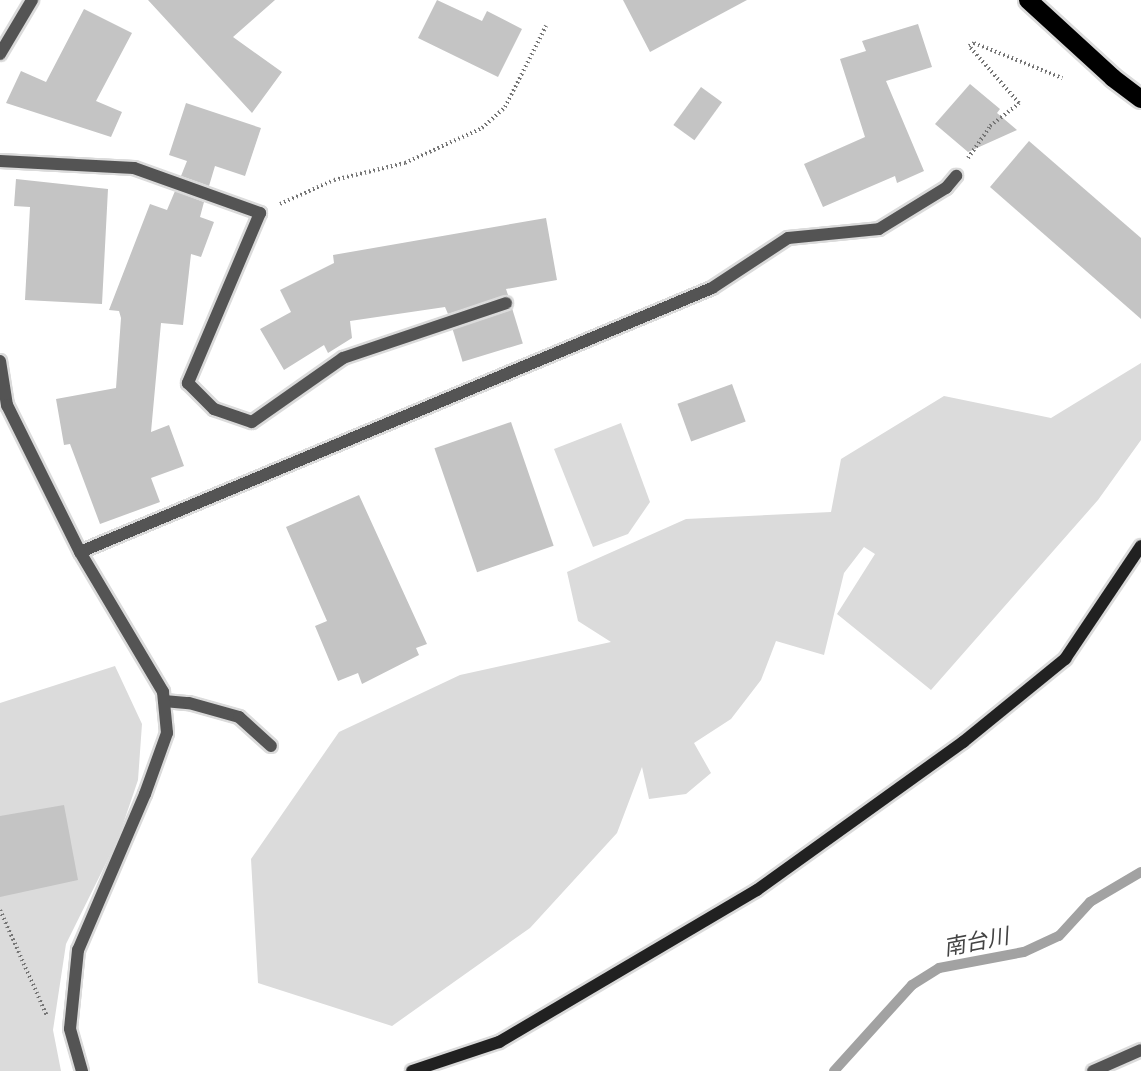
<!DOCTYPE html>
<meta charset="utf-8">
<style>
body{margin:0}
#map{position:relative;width:1141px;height:1071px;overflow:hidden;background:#fff;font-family:Raleway,"Noto Sans JP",sans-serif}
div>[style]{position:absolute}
.green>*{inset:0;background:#dbdbdb}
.stream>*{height:10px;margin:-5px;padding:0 5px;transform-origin:5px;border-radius:5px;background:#a2a2a2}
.building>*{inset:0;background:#c4c4c4;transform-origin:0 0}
.path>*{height:4px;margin-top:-2px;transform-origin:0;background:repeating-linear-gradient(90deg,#767676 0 1.5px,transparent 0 4.5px)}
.roads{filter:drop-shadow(2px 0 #dbdbdb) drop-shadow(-2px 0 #dbdbdb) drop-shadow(0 2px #dbdbdb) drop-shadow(0 -2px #dbdbdb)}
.lane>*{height:12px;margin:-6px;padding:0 6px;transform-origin:6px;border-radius:6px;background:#545454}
.street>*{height:12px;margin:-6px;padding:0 6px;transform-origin:6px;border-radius:6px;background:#545454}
.secondary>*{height:12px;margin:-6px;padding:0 6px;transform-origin:6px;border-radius:6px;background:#212121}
.highway>*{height:18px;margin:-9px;padding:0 9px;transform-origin:9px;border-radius:9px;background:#000}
span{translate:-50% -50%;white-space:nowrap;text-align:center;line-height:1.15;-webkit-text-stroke:5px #fff;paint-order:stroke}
.water-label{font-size:22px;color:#434343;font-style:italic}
</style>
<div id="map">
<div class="green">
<i style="clip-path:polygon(1141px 363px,1141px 440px,1098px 500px,931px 690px,837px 614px,875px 554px,864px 547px,844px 573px,824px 655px,776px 641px,761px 680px,731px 719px,694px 743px,711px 773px,686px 794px,649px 799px,642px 767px,617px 833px,530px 928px,392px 1026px,258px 983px,251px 859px,339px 732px,460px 675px,611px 642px,578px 621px,567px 572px,686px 519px,831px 512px,841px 459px,944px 396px,1051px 418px)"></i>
<i style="clip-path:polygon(621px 423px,650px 502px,628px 534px,593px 547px,554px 449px)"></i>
<i style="clip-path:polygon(115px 666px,142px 724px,138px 780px,118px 839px,66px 944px,53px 1030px,61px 1071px,0 1071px,0 703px)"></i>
</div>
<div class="stream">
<i style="left:834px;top:1071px;width:116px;rotate:-47.8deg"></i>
<i style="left:912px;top:985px;width:32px;rotate:-32deg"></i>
<i style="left:939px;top:968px;width:86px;rotate:-10.7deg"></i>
<i style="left:1024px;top:952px;width:38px;rotate:-25deg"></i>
<i style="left:1059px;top:936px;width:46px;rotate:-47.6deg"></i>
<i style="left:1090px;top:902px;width:59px;rotate:-30.5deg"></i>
</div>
<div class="building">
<i style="clip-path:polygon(148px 0,275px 0,233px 37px,282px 72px,252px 113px)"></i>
<i style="clip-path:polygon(437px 0,482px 21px,487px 11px,522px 29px,498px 77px,418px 38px)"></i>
<i style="clip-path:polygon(623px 0,747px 0,650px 52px)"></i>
<i style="clip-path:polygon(84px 9px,132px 33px,96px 101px,122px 112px,111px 137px,6px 103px,21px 71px,46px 82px)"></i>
<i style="clip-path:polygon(918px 24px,932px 67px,886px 81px,924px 171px,897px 183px,895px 176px,823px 207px,804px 164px,865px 137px,840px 59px,866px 51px,862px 41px)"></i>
<i style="clip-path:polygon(970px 84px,1000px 109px,997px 113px,1017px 130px,968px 152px,935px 124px)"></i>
<i style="left:701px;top:87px;width:26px;height:47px;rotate:36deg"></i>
<i style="clip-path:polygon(186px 103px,261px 128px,245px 176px,215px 166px,209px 186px,181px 176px,187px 161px,169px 155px)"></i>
<i style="clip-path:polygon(1029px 141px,1141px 238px,1141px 319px,990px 187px)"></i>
<i style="clip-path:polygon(16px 179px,108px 189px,102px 304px,25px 300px,30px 207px,14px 206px)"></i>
<i style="clip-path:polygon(175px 191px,204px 202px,200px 217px,214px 222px,201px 257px,191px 254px,183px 325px,161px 323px,151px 432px,169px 425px,184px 466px,151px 478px,160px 502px,100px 524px,70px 444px,64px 445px,56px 399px,116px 388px,121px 318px,119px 311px,109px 310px,150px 204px,167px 210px)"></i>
<i style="clip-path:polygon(546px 218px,557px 280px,506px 289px,508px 295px,448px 314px,445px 307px,350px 321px,352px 338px,328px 353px,324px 345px,284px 370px,260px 329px,291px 312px,280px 290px,334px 263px,333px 255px)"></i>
<i style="left:512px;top:308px;width:37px;height:63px;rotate:73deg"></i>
<i style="left:732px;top:384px;width:40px;height:58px;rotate:70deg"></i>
<i style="left:511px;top:422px;width:131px;height:81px;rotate:71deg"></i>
<i style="clip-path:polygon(359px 495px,427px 644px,416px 648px,419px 655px,362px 684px,358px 673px,338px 681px,315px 626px,327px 621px,286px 527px)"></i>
<i style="clip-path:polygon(64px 805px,78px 880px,0 897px,0 816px)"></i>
</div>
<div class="path">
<i style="left:968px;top:158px;width:39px;rotate:-55deg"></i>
<i style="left:990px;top:126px;width:37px;rotate:-38deg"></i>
<i style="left:1019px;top:103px;width:76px;rotate:-131.3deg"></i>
<i style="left:969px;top:46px;width:6px;rotate:-31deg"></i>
<i style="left:974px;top:43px;width:95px;rotate:21.7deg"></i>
<i style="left:280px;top:204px;width:59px;rotate:-24deg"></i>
<i style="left:334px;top:180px;width:73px;rotate:-13.5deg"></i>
<i style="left:405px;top:163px;width:85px;rotate:-24.4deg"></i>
<i style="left:482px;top:128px;width:31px;rotate:-42deg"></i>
<i style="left:505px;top:107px;width:91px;rotate:-63.2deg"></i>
<i style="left:0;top:910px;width:116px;rotate:66.1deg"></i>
</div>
<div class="roads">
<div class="lane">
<i style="left:164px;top:701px;width:25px;rotate:5deg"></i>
<i style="left:189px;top:703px;width:52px;rotate:15.6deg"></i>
<i style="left:239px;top:717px;width:43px;rotate:42.2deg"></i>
</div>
<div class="street">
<i style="left:0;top:54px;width:63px;rotate:-59.3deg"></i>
<i style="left:0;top:161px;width:134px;rotate:3deg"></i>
<i style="left:134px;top:168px;width:134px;rotate:19.7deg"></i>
<i style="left:260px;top:213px;width:185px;rotate:113deg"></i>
<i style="left:188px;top:383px;width:37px;rotate:45deg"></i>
<i style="left:214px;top:409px;width:40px;rotate:18.9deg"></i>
<i style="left:252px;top:422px;width:111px;rotate:-35.1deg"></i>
<i style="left:343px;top:358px;width:172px;rotate:-18.6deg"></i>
<i style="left:0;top:361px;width:45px;rotate:81deg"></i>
<i style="left:7px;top:405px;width:164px;rotate:63.6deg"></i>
<i style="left:80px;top:552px;width:163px;rotate:59.3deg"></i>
<i style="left:163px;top:692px;width:41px;rotate:84.4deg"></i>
<i style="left:167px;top:733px;width:65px;rotate:109.8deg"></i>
<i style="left:145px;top:794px;width:170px;rotate:113.2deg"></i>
<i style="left:78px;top:950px;width:79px;rotate:95.8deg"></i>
<i style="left:70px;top:1029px;width:44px;rotate:74.1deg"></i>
<i style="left:80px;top:552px;width:685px;rotate:-22.67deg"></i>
<i style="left:712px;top:288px;width:91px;rotate:-33.3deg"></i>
<i style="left:788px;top:238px;width:91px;rotate:-5.6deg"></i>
<i style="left:879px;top:229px;width:79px;rotate:-31.5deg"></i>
<i style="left:946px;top:188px;width:16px;rotate:-50deg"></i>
<i style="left:1093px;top:1071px;width:52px;rotate:-23.6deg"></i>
</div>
<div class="secondary">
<i style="left:412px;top:1071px;width:92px;rotate:-18.4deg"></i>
<i style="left:499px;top:1042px;width:299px;rotate:-30.5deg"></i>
<i style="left:757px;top:890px;width:254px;rotate:-35.7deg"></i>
<i style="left:963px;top:742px;width:132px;rotate:-39.1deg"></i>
<i style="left:1065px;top:659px;width:136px;rotate:-56.1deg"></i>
</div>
<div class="highway">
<i style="left:1028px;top:0;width:115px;rotate:42.5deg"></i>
<i style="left:1113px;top:78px;width:35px;rotate:37deg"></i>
</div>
</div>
<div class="water-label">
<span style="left:976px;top:942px;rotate:-11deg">南台川</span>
</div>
</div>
